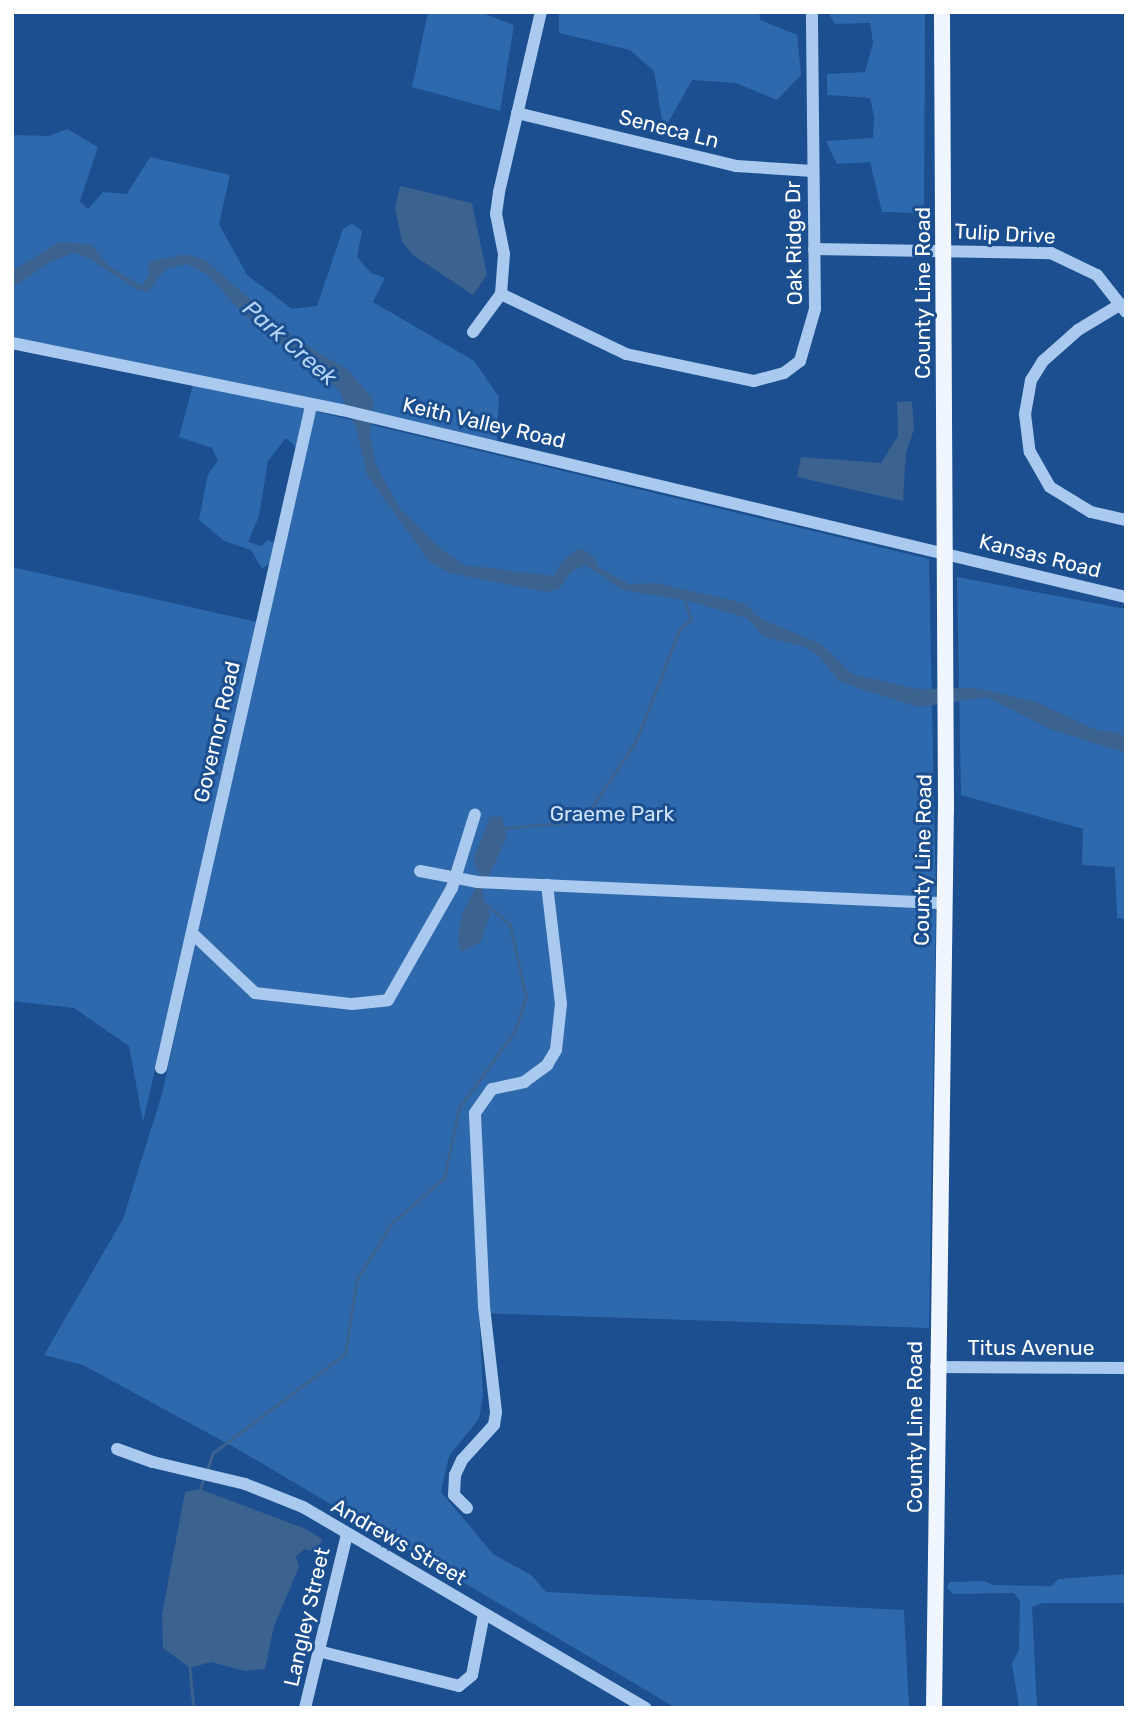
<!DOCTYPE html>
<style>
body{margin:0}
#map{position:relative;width:1138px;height:1720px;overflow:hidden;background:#1b4f8f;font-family:Rubik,sans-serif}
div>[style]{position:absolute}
.green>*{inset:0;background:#2e69ad}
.water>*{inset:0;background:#3c6290}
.stream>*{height:2.5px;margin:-1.25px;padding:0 1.25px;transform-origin:1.25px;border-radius:1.25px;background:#3c6290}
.minor>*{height:12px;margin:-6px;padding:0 6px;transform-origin:6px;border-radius:6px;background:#a9c9ee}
.major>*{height:16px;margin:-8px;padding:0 8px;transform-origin:8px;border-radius:8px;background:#f0f6ff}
span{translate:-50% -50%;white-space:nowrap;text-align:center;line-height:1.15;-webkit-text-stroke:6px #1b4f8f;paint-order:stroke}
.street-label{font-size:21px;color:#fff}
.park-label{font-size:21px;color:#cfe3fa}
.water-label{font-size:23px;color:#b5d3f5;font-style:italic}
.frame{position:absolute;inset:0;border:14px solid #fff;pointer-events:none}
</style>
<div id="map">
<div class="green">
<i style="clip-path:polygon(428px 12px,480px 12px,514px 25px,500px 111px,412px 87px)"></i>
<i style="clip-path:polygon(559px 12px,759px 12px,760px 20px,797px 35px,801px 75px,777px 100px,736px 83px,692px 80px,668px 123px,662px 120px,654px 71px,630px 50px,559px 33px)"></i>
<i style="clip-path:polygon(828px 12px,925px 12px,924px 213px,882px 212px,870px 162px,837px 164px,826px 141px,873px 138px,874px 117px,870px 98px,827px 95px,827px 74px,865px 72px,873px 43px,870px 23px,835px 24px)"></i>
<i style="clip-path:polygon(67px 129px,98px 147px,80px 201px,88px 209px,103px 192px,127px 194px,150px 157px,230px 175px,219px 224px,247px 275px,292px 309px,317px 306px,343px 229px,352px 223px,362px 231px,357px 257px,371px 273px,385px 278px,373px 302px,474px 361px,499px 397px,497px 441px,12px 344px,12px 135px,48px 136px)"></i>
<i style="clip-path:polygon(193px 385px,307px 408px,297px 448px,286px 438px,268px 461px,259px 516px,248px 542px,262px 546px,267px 540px,274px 542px,272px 561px,262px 569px,251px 550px,224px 541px,199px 520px,208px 474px,218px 461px,212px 448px,179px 437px)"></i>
<i style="clip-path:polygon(314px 411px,929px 559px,936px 901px,929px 1328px,479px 1313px,483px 1395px,479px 1419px,449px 1456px,441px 1492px,493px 1554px,531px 1575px,546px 1592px,904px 1610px,909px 1708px,676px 1708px,239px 1450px,83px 1365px,44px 1355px,123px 1219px,162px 1094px)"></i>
<i style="clip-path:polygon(12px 567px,257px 622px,143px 1122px,129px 1046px,74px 1008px,12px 1001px)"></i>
<i style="clip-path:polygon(957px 577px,1126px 609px,1126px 918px,1117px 918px,1115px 867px,1082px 865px,1083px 829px,961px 795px)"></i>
<i style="clip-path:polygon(1126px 1574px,1126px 1603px,1042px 1603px,1032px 1607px,1037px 1708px,1019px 1708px,1012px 1663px,1019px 1650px,1020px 1601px,1014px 1593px,953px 1594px,947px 1587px,950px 1582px,985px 1581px,992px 1585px,1051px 1586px,1059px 1579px)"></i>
</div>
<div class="water">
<i style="clip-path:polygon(400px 186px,472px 203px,487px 275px,473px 295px,413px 255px,402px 242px,395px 208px)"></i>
<i style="clip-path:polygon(59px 242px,91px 244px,109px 266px,142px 286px,149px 275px,148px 263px,156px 260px,186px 254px,205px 260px,295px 338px,348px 370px,374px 400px,370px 435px,376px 465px,400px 509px,445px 552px,464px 565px,554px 576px,563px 560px,580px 548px,595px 557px,598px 567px,629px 584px,656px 583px,744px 603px,761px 619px,821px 644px,852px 674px,918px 689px,976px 688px,1036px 702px,1094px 729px,1119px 733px,1126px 738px,1126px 753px,1050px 729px,987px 697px,919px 707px,860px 689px,839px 681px,819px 656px,805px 647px,764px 637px,747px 618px,688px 601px,622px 590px,586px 565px,572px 571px,559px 589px,547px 592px,449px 573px,429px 561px,367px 475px,356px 428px,339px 390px,243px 314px,208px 275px,187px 264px,165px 269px,148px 292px,136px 289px,88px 258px,73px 253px,50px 262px,12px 288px,12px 271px)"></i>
<i style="clip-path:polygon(912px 401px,914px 429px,906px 453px,903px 501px,797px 477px,801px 457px,881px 463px,898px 436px,897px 402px)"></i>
<i style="clip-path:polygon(502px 816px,507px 836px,482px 892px,490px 915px,481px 942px,464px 951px,459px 949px,458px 937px,462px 914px,481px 878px,473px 859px,490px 817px)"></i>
<i style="clip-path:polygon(200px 1489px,306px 1529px,323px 1540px,314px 1552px,304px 1549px,296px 1557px,299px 1567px,274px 1626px,265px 1669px,245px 1671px,211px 1662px,190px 1668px,163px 1648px,162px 1614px,185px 1492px)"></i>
</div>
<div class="stream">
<i style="left:505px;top:828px;width:78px;rotate:-5.1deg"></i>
<i style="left:583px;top:821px;width:96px;rotate:-56.5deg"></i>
<i style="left:636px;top:741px;width:121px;rotate:-68.7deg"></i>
<i style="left:680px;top:628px;width:14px;rotate:-36deg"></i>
<i style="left:691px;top:620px;width:23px;rotate:-108deg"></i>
<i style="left:207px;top:1470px;width:18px;rotate:-71deg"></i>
<i style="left:213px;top:1453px;width:165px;rotate:-36.9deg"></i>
<i style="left:345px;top:1354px;width:76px;rotate:-80.9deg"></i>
<i style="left:357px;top:1279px;width:66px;rotate:-58deg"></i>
<i style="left:392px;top:1223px;width:69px;rotate:-40.9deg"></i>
<i style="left:444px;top:1178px;width:72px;rotate:-77.9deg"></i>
<i style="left:459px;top:1108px;width:95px;rotate:-54deg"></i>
<i style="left:515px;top:1031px;width:35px;rotate:-72deg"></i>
<i style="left:526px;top:998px;width:75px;rotate:-102.4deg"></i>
<i style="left:510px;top:925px;width:30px;rotate:-139deg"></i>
<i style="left:200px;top:1489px;width:9px;rotate:-72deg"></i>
<i style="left:190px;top:1668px;width:40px;rotate:84.3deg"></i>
</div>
<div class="minor">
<i style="left:517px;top:113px;width:225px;rotate:13.6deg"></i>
<i style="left:736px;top:166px;width:77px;rotate:3.7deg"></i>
<i style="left:814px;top:249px;width:237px;rotate:1deg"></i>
<i style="left:1051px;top:253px;width:51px;rotate:25.6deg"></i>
<i style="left:1097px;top:275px;width:47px;rotate:51.9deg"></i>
<i style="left:501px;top:294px;width:40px;rotate:-85.7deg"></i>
<i style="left:504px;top:254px;width:41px;rotate:-101.3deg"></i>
<i style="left:496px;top:214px;width:22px;rotate:-82deg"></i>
<i style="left:499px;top:192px;width:185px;rotate:-76.9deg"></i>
<i style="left:1121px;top:304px;width:50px;rotate:148.8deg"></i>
<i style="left:1078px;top:330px;width:47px;rotate:138.5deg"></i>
<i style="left:1043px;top:361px;width:22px;rotate:122deg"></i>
<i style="left:1031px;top:380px;width:35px;rotate:100deg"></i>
<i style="left:1025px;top:414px;width:38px;rotate:83deg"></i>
<i style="left:1030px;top:452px;width:40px;rotate:60.3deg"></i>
<i style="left:1050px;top:487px;width:48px;rotate:31.4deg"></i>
<i style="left:1091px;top:512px;width:36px;rotate:13deg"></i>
<i style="left:473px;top:332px;width:47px;rotate:-53.6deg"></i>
<i style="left:501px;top:294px;width:139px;rotate:25.6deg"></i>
<i style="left:626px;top:354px;width:131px;rotate:11.9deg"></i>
<i style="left:754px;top:381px;width:31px;rotate:-15deg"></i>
<i style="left:784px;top:373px;width:20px;rotate:-37deg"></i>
<i style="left:800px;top:361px;width:54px;rotate:-73.9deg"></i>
<i style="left:815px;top:309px;width:297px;rotate:-90.6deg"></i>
<i style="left:12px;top:343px;width:337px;rotate:11.5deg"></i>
<i style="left:342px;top:410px;width:806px;rotate:13.42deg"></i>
<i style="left:420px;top:871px;width:58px;rotate:10.9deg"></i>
<i style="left:477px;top:882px;width:468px;rotate:2.6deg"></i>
<i style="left:192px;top:933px;width:87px;rotate:43.6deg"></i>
<i style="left:255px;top:993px;width:98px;rotate:6.5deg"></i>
<i style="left:352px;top:1004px;width:36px;rotate:-6deg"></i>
<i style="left:388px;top:1000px;width:129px;rotate:-60.3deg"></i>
<i style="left:452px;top:888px;width:77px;rotate:-72.7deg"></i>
<i style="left:161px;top:1068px;width:679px;rotate:-77.23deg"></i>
<i style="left:936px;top:1367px;width:190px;rotate:0.3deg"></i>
<i style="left:117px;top:1449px;width:38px;rotate:20deg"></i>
<i style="left:153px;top:1462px;width:95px;rotate:13.4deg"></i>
<i style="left:245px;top:1484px;width:62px;rotate:21.6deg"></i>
<i style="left:303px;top:1507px;width:397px;rotate:30.4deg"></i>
<i style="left:467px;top:1508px;width:18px;rotate:-135deg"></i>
<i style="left:454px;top:1495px;width:20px;rotate:-87deg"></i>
<i style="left:455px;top:1475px;width:17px;rotate:-65deg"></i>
<i style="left:462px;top:1460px;width:47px;rotate:-47.6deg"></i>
<i style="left:494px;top:1425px;width:13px;rotate:-81deg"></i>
<i style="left:496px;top:1412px;width:107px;rotate:-96.5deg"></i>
<i style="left:484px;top:1306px;width:193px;rotate:-92.7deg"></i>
<i style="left:475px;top:1113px;width:29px;rotate:-55deg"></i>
<i style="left:492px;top:1089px;width:33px;rotate:-12deg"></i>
<i style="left:524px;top:1082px;width:29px;rotate:-36deg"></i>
<i style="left:547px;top:1065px;width:17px;rotate:-59deg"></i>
<i style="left:556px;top:1050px;width:46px;rotate:-83.8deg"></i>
<i style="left:561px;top:1004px;width:120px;rotate:-96.7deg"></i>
<i style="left:318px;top:1651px;width:145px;rotate:13.9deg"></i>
<i style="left:459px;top:1686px;width:17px;rotate:-40deg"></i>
<i style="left:472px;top:1675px;width:62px;rotate:-78.9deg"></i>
<i style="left:305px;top:1708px;width:178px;rotate:-76.4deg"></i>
</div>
<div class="major">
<i style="left:934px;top:1708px;width:899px;rotate:-89.24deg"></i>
<i style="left:946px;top:809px;width:797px;rotate:-90.29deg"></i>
</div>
<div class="street-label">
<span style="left:669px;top:129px;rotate:14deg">Seneca Ln</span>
<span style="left:1005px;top:234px;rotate:3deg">Tulip Drive</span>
<span style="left:794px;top:243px;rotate:-91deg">Oak Ridge Dr</span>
<span style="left:923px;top:293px;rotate:-90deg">County Line Road</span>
<span style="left:484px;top:423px;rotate:13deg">Keith Valley Road</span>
<span style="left:1040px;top:556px;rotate:14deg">Kansas Road</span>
<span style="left:217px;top:732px;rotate:-77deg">Governor Road</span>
<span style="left:923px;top:860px;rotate:-89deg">County Line Road</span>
<span style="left:1031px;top:1348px">Titus Avenue</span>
<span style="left:915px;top:1427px;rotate:-90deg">County Line Road</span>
<span style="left:399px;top:1542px;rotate:30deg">Andrews Street</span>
<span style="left:307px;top:1617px;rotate:-77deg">Langley Street</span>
</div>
<div class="park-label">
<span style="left:612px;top:814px">Graeme Park</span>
</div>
<div class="water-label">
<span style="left:290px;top:343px;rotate:41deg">Park Creek</span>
</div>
<div class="frame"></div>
</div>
